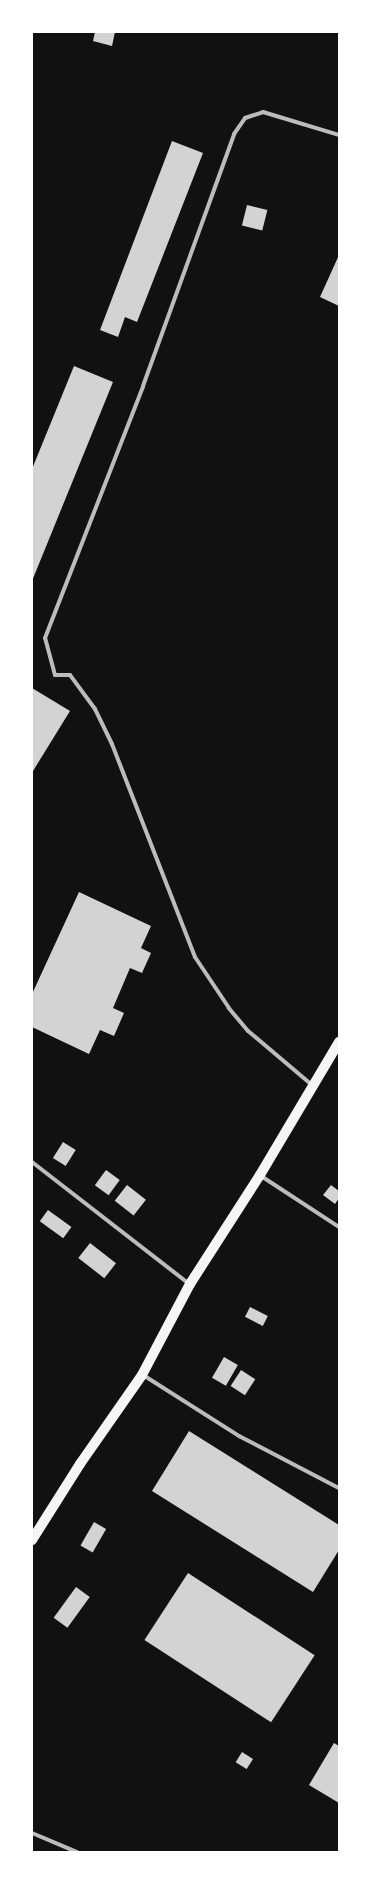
<!DOCTYPE html>
<style>
body{margin:0}
#map{position:relative;width:371px;height:1884px;overflow:hidden;background:#111;font-family:"Roboto Condensed",sans-serif}
div>[style]{position:absolute}
.building>*{inset:0;background:#d3d3d3;transform-origin:0 0}
.minor>*{height:4px;margin:-2px;padding:0 2px;transform-origin:2px;border-radius:2px;background:#bcbcbc}
.primary>*{height:10px;margin:-5px;padding:0 5px;transform-origin:5px;border-radius:5px;background:#f5f5f5}
span{translate:-50% -50%;white-space:nowrap;text-align:center;line-height:1.15;-webkit-text-stroke:4px #fff;paint-order:stroke}
.frame{position:absolute;inset:0;border:33px solid #fff;pointer-events:none}
</style>
<div id="map">
<div class="building">
<i style="clip-path:polygon(95px 32px,115px 32px,112px 46px,93px 41px)"></i>
<i style="clip-path:polygon(172px 141px,203px 153px,137px 322px,125px 317px,118px 337px,100px 330px)"></i>
<i style="left:247px;top:205px;width:21px;height:21px;rotate:14deg"></i>
<i style="clip-path:polygon(339px 255px,339px 306px,320px 297px)"></i>
<i style="clip-path:polygon(74px 366px,113px 382px,32px 581px,32px 469px)"></i>
<i style="clip-path:polygon(32px 688px,70px 711px,33px 771px,32px 770px)"></i>
<i style="clip-path:polygon(79px 892px,151px 926px,141px 948px,151px 953px,142px 973px,130px 968px,113px 1008px,124px 1013px,114px 1036px,100px 1030px,89px 1054px,32px 1027px,32px 994px)"></i>
<i style="left:63px;top:1142px;width:15px;height:19px;rotate:32deg"></i>
<i style="left:106px;top:1170px;width:17px;height:19px;rotate:36deg"></i>
<i style="left:127px;top:1185px;width:24px;height:20px;rotate:38deg"></i>
<i style="clip-path:polygon(331px 1185px,339px 1191px,339px 1198px,335px 1204px,323px 1195px)"></i>
<i style="left:48px;top:1210px;width:29px;height:14px;rotate:36deg"></i>
<i style="left:90px;top:1243px;width:33px;height:19px;rotate:38deg"></i>
<i style="left:250px;top:1307px;width:20px;height:11px;rotate:27deg"></i>
<i style="left:224px;top:1357px;width:16px;height:24px;rotate:30deg"></i>
<i style="left:241px;top:1370px;width:17px;height:19px;rotate:33deg"></i>
<i style="clip-path:polygon(189px 1431px,339px 1525px,339px 1550px,313px 1592px,152px 1491px)"></i>
<i style="left:94px;top:1522px;width:14px;height:27px;rotate:30deg"></i>
<i style="left:188px;top:1573px;width:151px;height:80px;rotate:33deg"></i>
<i style="left:76px;top:1587px;width:17px;height:38px;rotate:36deg"></i>
<i style="clip-path:polygon(334px 1743px,339px 1746px,339px 1803px,309px 1785px)"></i>
<i style="left:242px;top:1752px;width:13px;height:12px;rotate:32deg"></i>
</div>
<div class="minor">
<i style="left:312px;top:1085px;width:84px;rotate:-139.8deg"></i>
<i style="left:248px;top:1031px;width:30px;rotate:-130deg"></i>
<i style="left:229px;top:1008px;width:61px;rotate:-123.7deg"></i>
<i style="left:195px;top:957px;width:229px;rotate:-111.3deg"></i>
<i style="left:112px;top:744px;width:39px;rotate:-116deg"></i>
<i style="left:95px;top:709px;width:42px;rotate:-126.3deg"></i>
<i style="left:70px;top:675px;width:15px;rotate:180deg"></i>
<i style="left:55px;top:675px;width:38px;rotate:-105deg"></i>
<i style="left:45px;top:638px;width:270px;rotate:-68.7deg"></i>
<i style="left:143px;top:386px;width:268px;rotate:-70.1deg"></i>
<i style="left:234px;top:134px;width:19px;rotate:-55deg"></i>
<i style="left:245px;top:118px;width:19px;rotate:-18deg"></i>
<i style="left:263px;top:112px;width:79px;rotate:16.8deg"></i>
<i style="left:32px;top:1162px;width:199px;rotate:37.8deg"></i>
<i style="left:261px;top:1176px;width:93px;rotate:33.2deg"></i>
<i style="left:143px;top:1375px;width:114px;rotate:32.4deg"></i>
<i style="left:239px;top:1436px;width:113px;rotate:27.5deg"></i>
<i style="left:32px;top:1833px;width:49px;rotate:22.9deg"></i>
</div>
<div class="primary">
<i style="left:32px;top:1540px;width:90px;rotate:-57.7deg"></i>
<i style="left:80px;top:1464px;width:108px;rotate:-55.1deg"></i>
<i style="left:142px;top:1375px;width:103px;rotate:-62.2deg"></i>
<i style="left:190px;top:1284px;width:130px;rotate:-57.3deg"></i>
<i style="left:260px;top:1175px;width:155px;rotate:-59.3deg"></i>
</div>
<div class="frame"></div>
</div>
